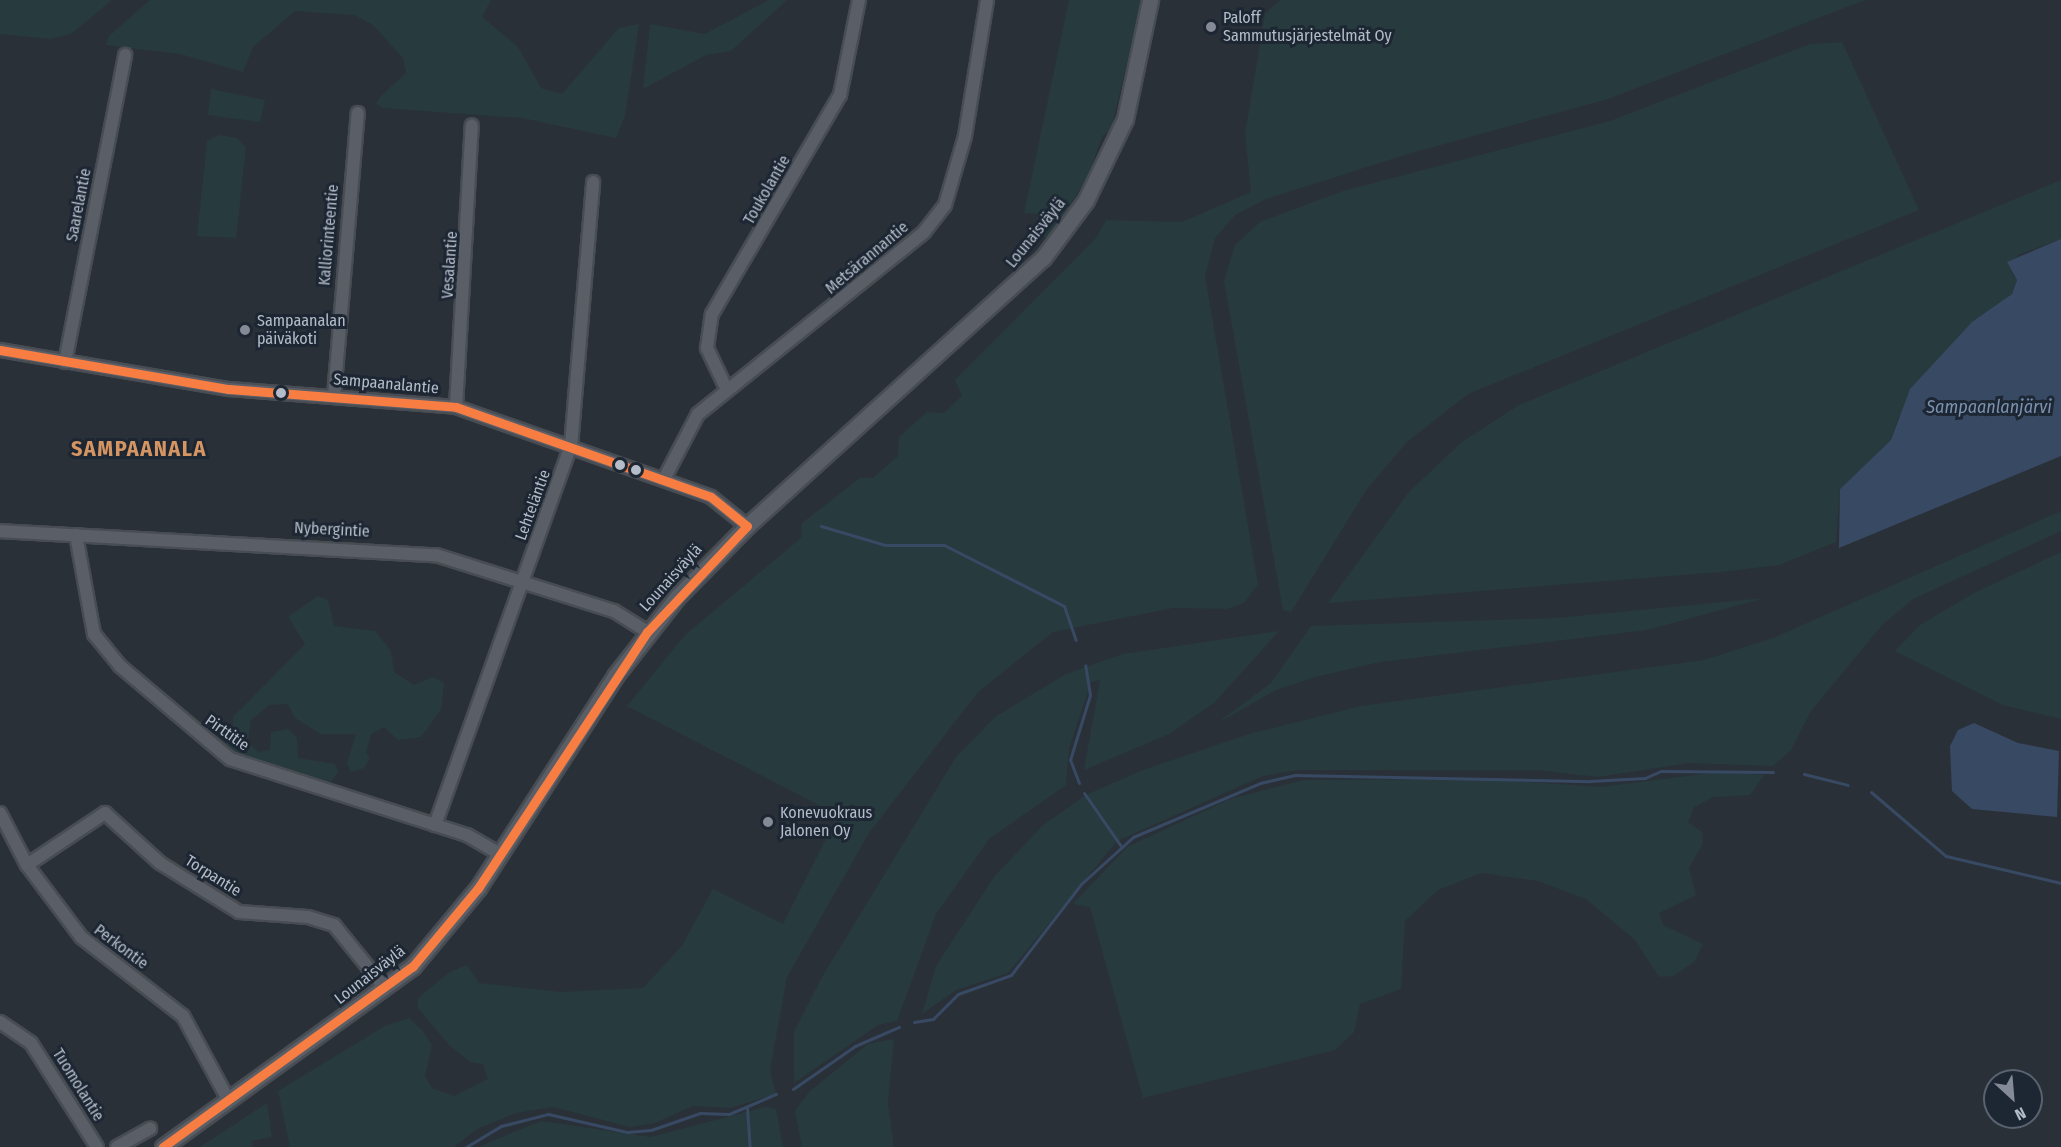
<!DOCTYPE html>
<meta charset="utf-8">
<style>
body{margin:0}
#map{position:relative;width:2061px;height:1147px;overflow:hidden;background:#2a3038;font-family:"Fira Sans Condensed",sans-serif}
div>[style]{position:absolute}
.green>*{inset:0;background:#273a3e}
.water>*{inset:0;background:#384963}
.stream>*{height:3px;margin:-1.5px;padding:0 1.5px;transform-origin:1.5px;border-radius:1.5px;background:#384963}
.roads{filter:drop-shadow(2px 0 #484c53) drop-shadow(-2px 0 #484c53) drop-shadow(0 2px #484c53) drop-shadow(0 -2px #484c53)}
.minor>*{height:12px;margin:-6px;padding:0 6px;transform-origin:6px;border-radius:6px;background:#5a5e66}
.tertiary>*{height:15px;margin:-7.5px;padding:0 7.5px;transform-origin:7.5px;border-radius:7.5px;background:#5a5e66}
.bus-1>*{height:9px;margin:-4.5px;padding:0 4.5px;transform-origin:4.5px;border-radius:4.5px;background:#f77d43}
.dots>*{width:16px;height:16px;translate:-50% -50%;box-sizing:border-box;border:3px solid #1d2633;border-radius:50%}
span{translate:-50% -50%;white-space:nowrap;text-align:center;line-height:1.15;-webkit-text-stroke:6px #1d2633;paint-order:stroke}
.poi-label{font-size:16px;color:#b4bcc9}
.left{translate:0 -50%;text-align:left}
.street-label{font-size:16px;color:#b4bcc9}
.water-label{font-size:18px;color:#7c92b1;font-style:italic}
.district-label{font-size:22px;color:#d59563;font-weight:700;letter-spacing:1.5px}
.north{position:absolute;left:1983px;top:1069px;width:60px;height:60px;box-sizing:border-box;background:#1d2633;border:2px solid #59626f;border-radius:50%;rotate:154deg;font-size:16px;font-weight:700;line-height:24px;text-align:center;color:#b4bcc9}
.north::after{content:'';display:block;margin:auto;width:21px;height:27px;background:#848b96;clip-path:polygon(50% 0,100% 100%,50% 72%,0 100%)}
</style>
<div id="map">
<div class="green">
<i style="clip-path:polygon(0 0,112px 0,71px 34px,50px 39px,0 34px)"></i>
<i style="clip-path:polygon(150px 0,491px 0,482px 17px,518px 47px,541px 88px,562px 94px,619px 28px,639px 24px,625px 116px,616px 138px,522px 118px,383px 108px,376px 104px,380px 97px,406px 73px,403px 58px,373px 25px,355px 15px,295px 11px,253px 47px,243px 72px,180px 54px,106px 45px,109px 36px)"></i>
<i style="clip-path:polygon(769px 0,787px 0,731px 51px,706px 55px,643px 89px,650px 24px,705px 34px)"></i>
<i style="clip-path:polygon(1069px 0,1142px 0,1111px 130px,1102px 136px,1088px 177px,1048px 240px,1037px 230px,1037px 214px,1024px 213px)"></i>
<i style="clip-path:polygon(1280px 0,1865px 0,1608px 99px,1408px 154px,1266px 199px,1235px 215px,1215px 238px,1205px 276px,1258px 584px,1244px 603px,1227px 609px,1173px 608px,1053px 632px,978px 692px,869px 833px,787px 977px,770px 1070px,776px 1094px,730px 1108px,693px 1106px,655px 1123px,630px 1127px,553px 1107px,516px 1113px,477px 1129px,454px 1147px,290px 1147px,278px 1091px,385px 1026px,409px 1018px,422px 1030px,432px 1045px,425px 1076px,432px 1088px,454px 1096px,488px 1079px,483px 1064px,470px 1062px,449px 1045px,418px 1008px,418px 998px,450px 972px,467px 965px,479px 983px,560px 992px,643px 988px,681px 947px,713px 889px,783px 924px,838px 815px,627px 706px,685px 635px,801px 538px,802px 523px,860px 478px,873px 478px,898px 456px,899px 437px,927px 412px,944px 413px,962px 396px,955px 380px,1096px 238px,1106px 220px,1182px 222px,1251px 192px,1245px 134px,1265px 14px)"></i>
<i style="clip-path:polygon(1842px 42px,1919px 210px,1468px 394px,1407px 442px,1367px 489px,1291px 612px,1283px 610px,1224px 281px,1235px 245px,1260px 222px,1343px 191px,1610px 121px,1810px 44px)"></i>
<i style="clip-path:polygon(211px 89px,265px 100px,260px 122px,208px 115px)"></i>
<i style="clip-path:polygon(220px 135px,237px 138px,246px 148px,236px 238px,197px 236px,207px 141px)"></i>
<i style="clip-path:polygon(2061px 180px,2061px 239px,2018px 255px,2011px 271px,2017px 280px,2012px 294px,1958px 337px,1898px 419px,1891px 440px,1840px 489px,1836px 542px,1779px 565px,1721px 572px,1328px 603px,1409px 492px,1462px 442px,1519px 405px)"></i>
<i style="clip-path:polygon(2061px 511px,2061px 531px,1913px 599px,1883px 624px,1811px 711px,1791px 750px,1773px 766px,1689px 763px,1598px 777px,1536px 770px,1298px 770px,1263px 776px,1117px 841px,1008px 973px,956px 990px,922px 1014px,936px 966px,994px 877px,1042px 826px,1086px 795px,1143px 770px,1249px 734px,1361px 706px,1704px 660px,1773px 638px)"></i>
<i style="clip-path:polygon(2061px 552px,2061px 719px,2003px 705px,1895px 651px,1920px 625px,1974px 593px)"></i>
<i style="clip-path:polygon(318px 596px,328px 600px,334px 626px,375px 631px,391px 651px,394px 672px,414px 685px,433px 677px,444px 683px,441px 709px,421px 737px,398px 740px,384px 727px,371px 734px,366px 753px,370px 758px,364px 768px,351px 772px,347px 763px,356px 734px,321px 734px,295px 718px,288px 704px,269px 705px,251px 720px,248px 742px,258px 752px,270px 750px,271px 732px,288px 729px,297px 738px,298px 758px,335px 764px,338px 772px,331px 782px,234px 756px,224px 746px,232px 736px,233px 717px,305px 644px,288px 617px)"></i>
<i style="clip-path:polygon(1765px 598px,1647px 630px,1380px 662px,1315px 677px,1276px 690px,1216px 724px,1271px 683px,1311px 626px,1556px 618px)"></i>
<i style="clip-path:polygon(1279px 631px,1214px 703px,1169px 734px,1084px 770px,1100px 680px,1091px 682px,1069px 748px,1066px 785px,989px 839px,936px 914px,897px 1021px,878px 1025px,794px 1083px,794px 1032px,822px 977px,956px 757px,995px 717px,1066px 674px,1123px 654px)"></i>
<i style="clip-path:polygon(1719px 772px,1764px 775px,1750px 795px,1713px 797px,1694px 807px,1688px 822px,1702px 832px,1703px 843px,1689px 868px,1696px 895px,1659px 913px,1663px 925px,1703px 944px,1694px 962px,1673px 976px,1659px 977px,1635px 940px,1586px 899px,1538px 881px,1481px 873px,1438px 890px,1405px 921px,1401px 989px,1360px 1004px,1354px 1032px,1335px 1050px,1143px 1098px,1090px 907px,1073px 904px,1127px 847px,1230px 799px,1303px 780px,1484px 779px,1600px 787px)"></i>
<i style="clip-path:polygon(894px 1039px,888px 1103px,894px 1147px,802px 1147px,795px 1111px,810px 1091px,868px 1044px)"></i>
<i style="clip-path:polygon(267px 1103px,272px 1137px,252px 1141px,253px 1147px,200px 1147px)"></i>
<i style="clip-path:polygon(765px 1107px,776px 1109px,783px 1147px,478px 1147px,541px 1121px,651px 1137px)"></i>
</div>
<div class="water">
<i style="clip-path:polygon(2061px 239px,2061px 456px,1839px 548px,1840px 489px,1891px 440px,1910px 389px,1972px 322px,2012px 294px,2017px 280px,2007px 262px)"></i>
<i style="clip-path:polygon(1974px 723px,2018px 743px,2059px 751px,2057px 817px,1972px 809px,1952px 791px,1950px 746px,1958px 730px)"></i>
</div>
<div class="stream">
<i style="left:821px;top:526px;width:67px;rotate:16.5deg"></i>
<i style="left:885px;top:545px;width:59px"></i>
<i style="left:944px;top:545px;width:135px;rotate:26.9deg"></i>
<i style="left:1064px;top:606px;width:36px;rotate:71deg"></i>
<i style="left:1804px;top:774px;width:45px;rotate:14deg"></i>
<i style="left:1079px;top:783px;width:25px;rotate:-111deg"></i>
<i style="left:1070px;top:760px;width:68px;rotate:-72.9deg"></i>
<i style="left:1090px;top:695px;width:30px;rotate:-99deg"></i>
<i style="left:1871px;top:792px;width:99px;rotate:40.5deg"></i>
<i style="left:1946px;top:856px;width:118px;rotate:13.2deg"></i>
<i style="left:1084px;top:793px;width:65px;rotate:55.1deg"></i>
<i style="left:914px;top:1022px;width:19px;rotate:-9deg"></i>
<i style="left:933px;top:1019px;width:35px;rotate:-45deg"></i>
<i style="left:958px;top:994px;width:56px;rotate:-19.7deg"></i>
<i style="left:1011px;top:975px;width:115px;rotate:-52.4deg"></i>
<i style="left:1081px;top:884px;width:70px;rotate:-42.1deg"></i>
<i style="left:1133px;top:837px;width:138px;rotate:-23deg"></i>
<i style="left:1260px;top:783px;width:37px;rotate:-13deg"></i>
<i style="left:1296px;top:775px;width:294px;rotate:1.2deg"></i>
<i style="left:1590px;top:781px;width:55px;rotate:-3.1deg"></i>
<i style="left:1645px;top:778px;width:17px;rotate:-24deg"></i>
<i style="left:1661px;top:771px;width:112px;rotate:0.5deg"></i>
<i style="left:793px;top:1089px;width:75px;rotate:-34.7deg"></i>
<i style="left:855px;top:1046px;width:48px;rotate:-23.4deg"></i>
<i style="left:747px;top:1108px;width:39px;rotate:86deg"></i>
<i style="left:466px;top:1147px;width:41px;rotate:-31deg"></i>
<i style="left:501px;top:1126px;width:49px;rotate:-14.3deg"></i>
<i style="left:548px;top:1114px;width:81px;rotate:12.8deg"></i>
<i style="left:627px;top:1132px;width:24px;rotate:-5deg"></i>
<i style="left:651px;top:1130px;width:52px;rotate:-19.1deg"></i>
<i style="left:700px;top:1113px;width:29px;rotate:2deg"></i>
<i style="left:729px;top:1114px;width:51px;rotate:-23.1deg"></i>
</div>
<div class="roads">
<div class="minor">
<i style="left:0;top:350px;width:232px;rotate:9.7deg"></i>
<i style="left:229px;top:389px;width:228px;rotate:4.5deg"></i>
<i style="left:456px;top:407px;width:270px;rotate:19.4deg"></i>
<i style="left:711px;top:497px;width:46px;rotate:38.9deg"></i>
<i style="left:65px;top:362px;width:313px;rotate:-78.9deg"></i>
<i style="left:727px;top:390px;width:47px;rotate:-115.5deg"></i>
<i style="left:707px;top:348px;width:34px;rotate:-82deg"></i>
<i style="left:712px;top:314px;width:254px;rotate:-59.7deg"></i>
<i style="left:840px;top:95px;width:97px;rotate:-78.7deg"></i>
<i style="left:334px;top:396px;width:284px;rotate:-85.2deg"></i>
<i style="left:456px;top:407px;width:282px;rotate:-86.8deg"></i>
<i style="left:664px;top:479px;width:73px;rotate:-62.4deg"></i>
<i style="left:698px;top:414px;width:290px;rotate:-38.8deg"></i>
<i style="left:924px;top:232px;width:34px;rotate:-52deg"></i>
<i style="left:945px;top:205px;width:72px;rotate:-73.8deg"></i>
<i style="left:965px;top:136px;width:138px;rotate:-80.8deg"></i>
<i style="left:0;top:531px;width:437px;rotate:3.2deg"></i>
<i style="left:436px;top:555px;width:187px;rotate:17.5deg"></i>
<i style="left:614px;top:611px;width:39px;rotate:32deg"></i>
<i style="left:76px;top:535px;width:101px;rotate:79.7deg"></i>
<i style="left:94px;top:634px;width:41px;rotate:50.9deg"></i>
<i style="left:120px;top:666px;width:144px;rotate:40.2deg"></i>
<i style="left:230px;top:759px;width:249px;rotate:17.8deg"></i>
<i style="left:467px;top:835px;width:39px;rotate:30deg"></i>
<i style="left:0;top:813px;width:59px;rotate:62.6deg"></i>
<i style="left:27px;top:865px;width:90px;rotate:53.1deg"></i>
<i style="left:81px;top:937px;width:129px;rotate:37.8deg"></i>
<i style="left:183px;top:1016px;width:97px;rotate:61.6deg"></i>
<i style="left:435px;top:825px;width:403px;rotate:-70.3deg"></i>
<i style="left:571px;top:446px;width:265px;rotate:-85.2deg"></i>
<i style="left:27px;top:865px;width:94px;rotate:-33.7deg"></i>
<i style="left:105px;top:813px;width:74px;rotate:42.3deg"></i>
<i style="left:160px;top:863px;width:93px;rotate:31.8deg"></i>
<i style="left:239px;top:912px;width:69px;rotate:4.1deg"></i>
<i style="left:308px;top:917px;width:27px;rotate:17deg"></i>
<i style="left:334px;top:925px;width:81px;rotate:51deg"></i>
<i style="left:0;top:1022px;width:37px;rotate:34deg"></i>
<i style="left:31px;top:1043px;width:123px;rotate:57.6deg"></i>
<i style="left:117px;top:1147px;width:38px;rotate:-29deg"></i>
</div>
<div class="tertiary">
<i style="left:163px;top:1147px;width:309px;rotate:-35.9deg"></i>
<i style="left:413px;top:966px;width:102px;rotate:-50.2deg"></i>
<i style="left:478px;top:888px;width:252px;rotate:-57.1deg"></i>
<i style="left:615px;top:676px;width:100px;rotate:-51.9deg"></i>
<i style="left:677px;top:597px;width:100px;rotate:-45.4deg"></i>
<i style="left:747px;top:526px;width:399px;rotate:-42.2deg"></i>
<i style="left:1043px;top:258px;width:72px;rotate:-53.4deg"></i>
<i style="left:1086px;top:200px;width:90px;rotate:-64.3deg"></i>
<i style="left:1125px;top:119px;width:122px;rotate:-78.1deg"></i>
</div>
</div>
<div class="bus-1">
<i style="left:0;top:350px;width:232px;rotate:9.7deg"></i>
<i style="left:229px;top:389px;width:228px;rotate:4.5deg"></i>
<i style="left:456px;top:407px;width:270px;rotate:19.4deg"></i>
<i style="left:711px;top:497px;width:46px;rotate:38.9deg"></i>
<i style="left:747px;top:526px;width:146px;rotate:133.3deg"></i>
<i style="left:647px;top:632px;width:307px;rotate:123.4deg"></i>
<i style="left:478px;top:888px;width:102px;rotate:129.8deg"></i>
<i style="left:413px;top:966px;width:309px;rotate:144.1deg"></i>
</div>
<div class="dots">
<i style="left:1211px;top:27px;background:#848b96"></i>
<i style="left:245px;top:330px;background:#848b96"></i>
<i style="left:281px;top:393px;background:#b4bcc9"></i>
<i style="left:620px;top:465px;background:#b4bcc9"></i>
<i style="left:636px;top:470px;background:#b4bcc9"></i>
<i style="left:768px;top:822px;background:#848b96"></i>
</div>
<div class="poi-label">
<span class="left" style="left:1223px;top:27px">Paloff<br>Sammutusjärjestelmät Oy</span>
<span class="left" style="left:257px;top:330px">Sampaanalan<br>päiväkoti</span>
<span class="left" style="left:780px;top:822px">Konevuokraus<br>Jalonen Oy</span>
</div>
<div class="street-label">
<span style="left:767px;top:190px;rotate:-60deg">Toukolantie</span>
<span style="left:79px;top:205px;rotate:-79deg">Saarelantie</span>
<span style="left:1036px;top:233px;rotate:-51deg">Lounaisväylä</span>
<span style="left:329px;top:235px;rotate:-85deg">Kalliorinteentie</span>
<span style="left:867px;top:258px;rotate:-40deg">Metsärannantie</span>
<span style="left:450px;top:265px;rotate:-86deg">Vesalantie</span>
<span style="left:386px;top:384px;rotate:5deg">Sampaanalantie</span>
<span style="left:533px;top:505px;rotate:-70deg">Lehteläntie</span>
<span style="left:332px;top:530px;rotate:3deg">Nybergintie</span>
<span style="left:671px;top:578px;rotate:-48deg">Lounaisväylä</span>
<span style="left:227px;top:733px;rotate:35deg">Pirttitie</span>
<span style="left:213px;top:876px;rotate:32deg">Torpantie</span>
<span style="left:121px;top:947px;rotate:37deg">Perkontie</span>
<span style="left:370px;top:975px;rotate:-38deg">Lounaisväylä</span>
<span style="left:78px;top:1085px;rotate:58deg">Tuomolantie</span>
</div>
<div class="water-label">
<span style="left:1989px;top:407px">Sampaanlanjärvi</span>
</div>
<div class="district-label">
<span style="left:139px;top:449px">SAMPAANALA</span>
</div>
<div class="north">N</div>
</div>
